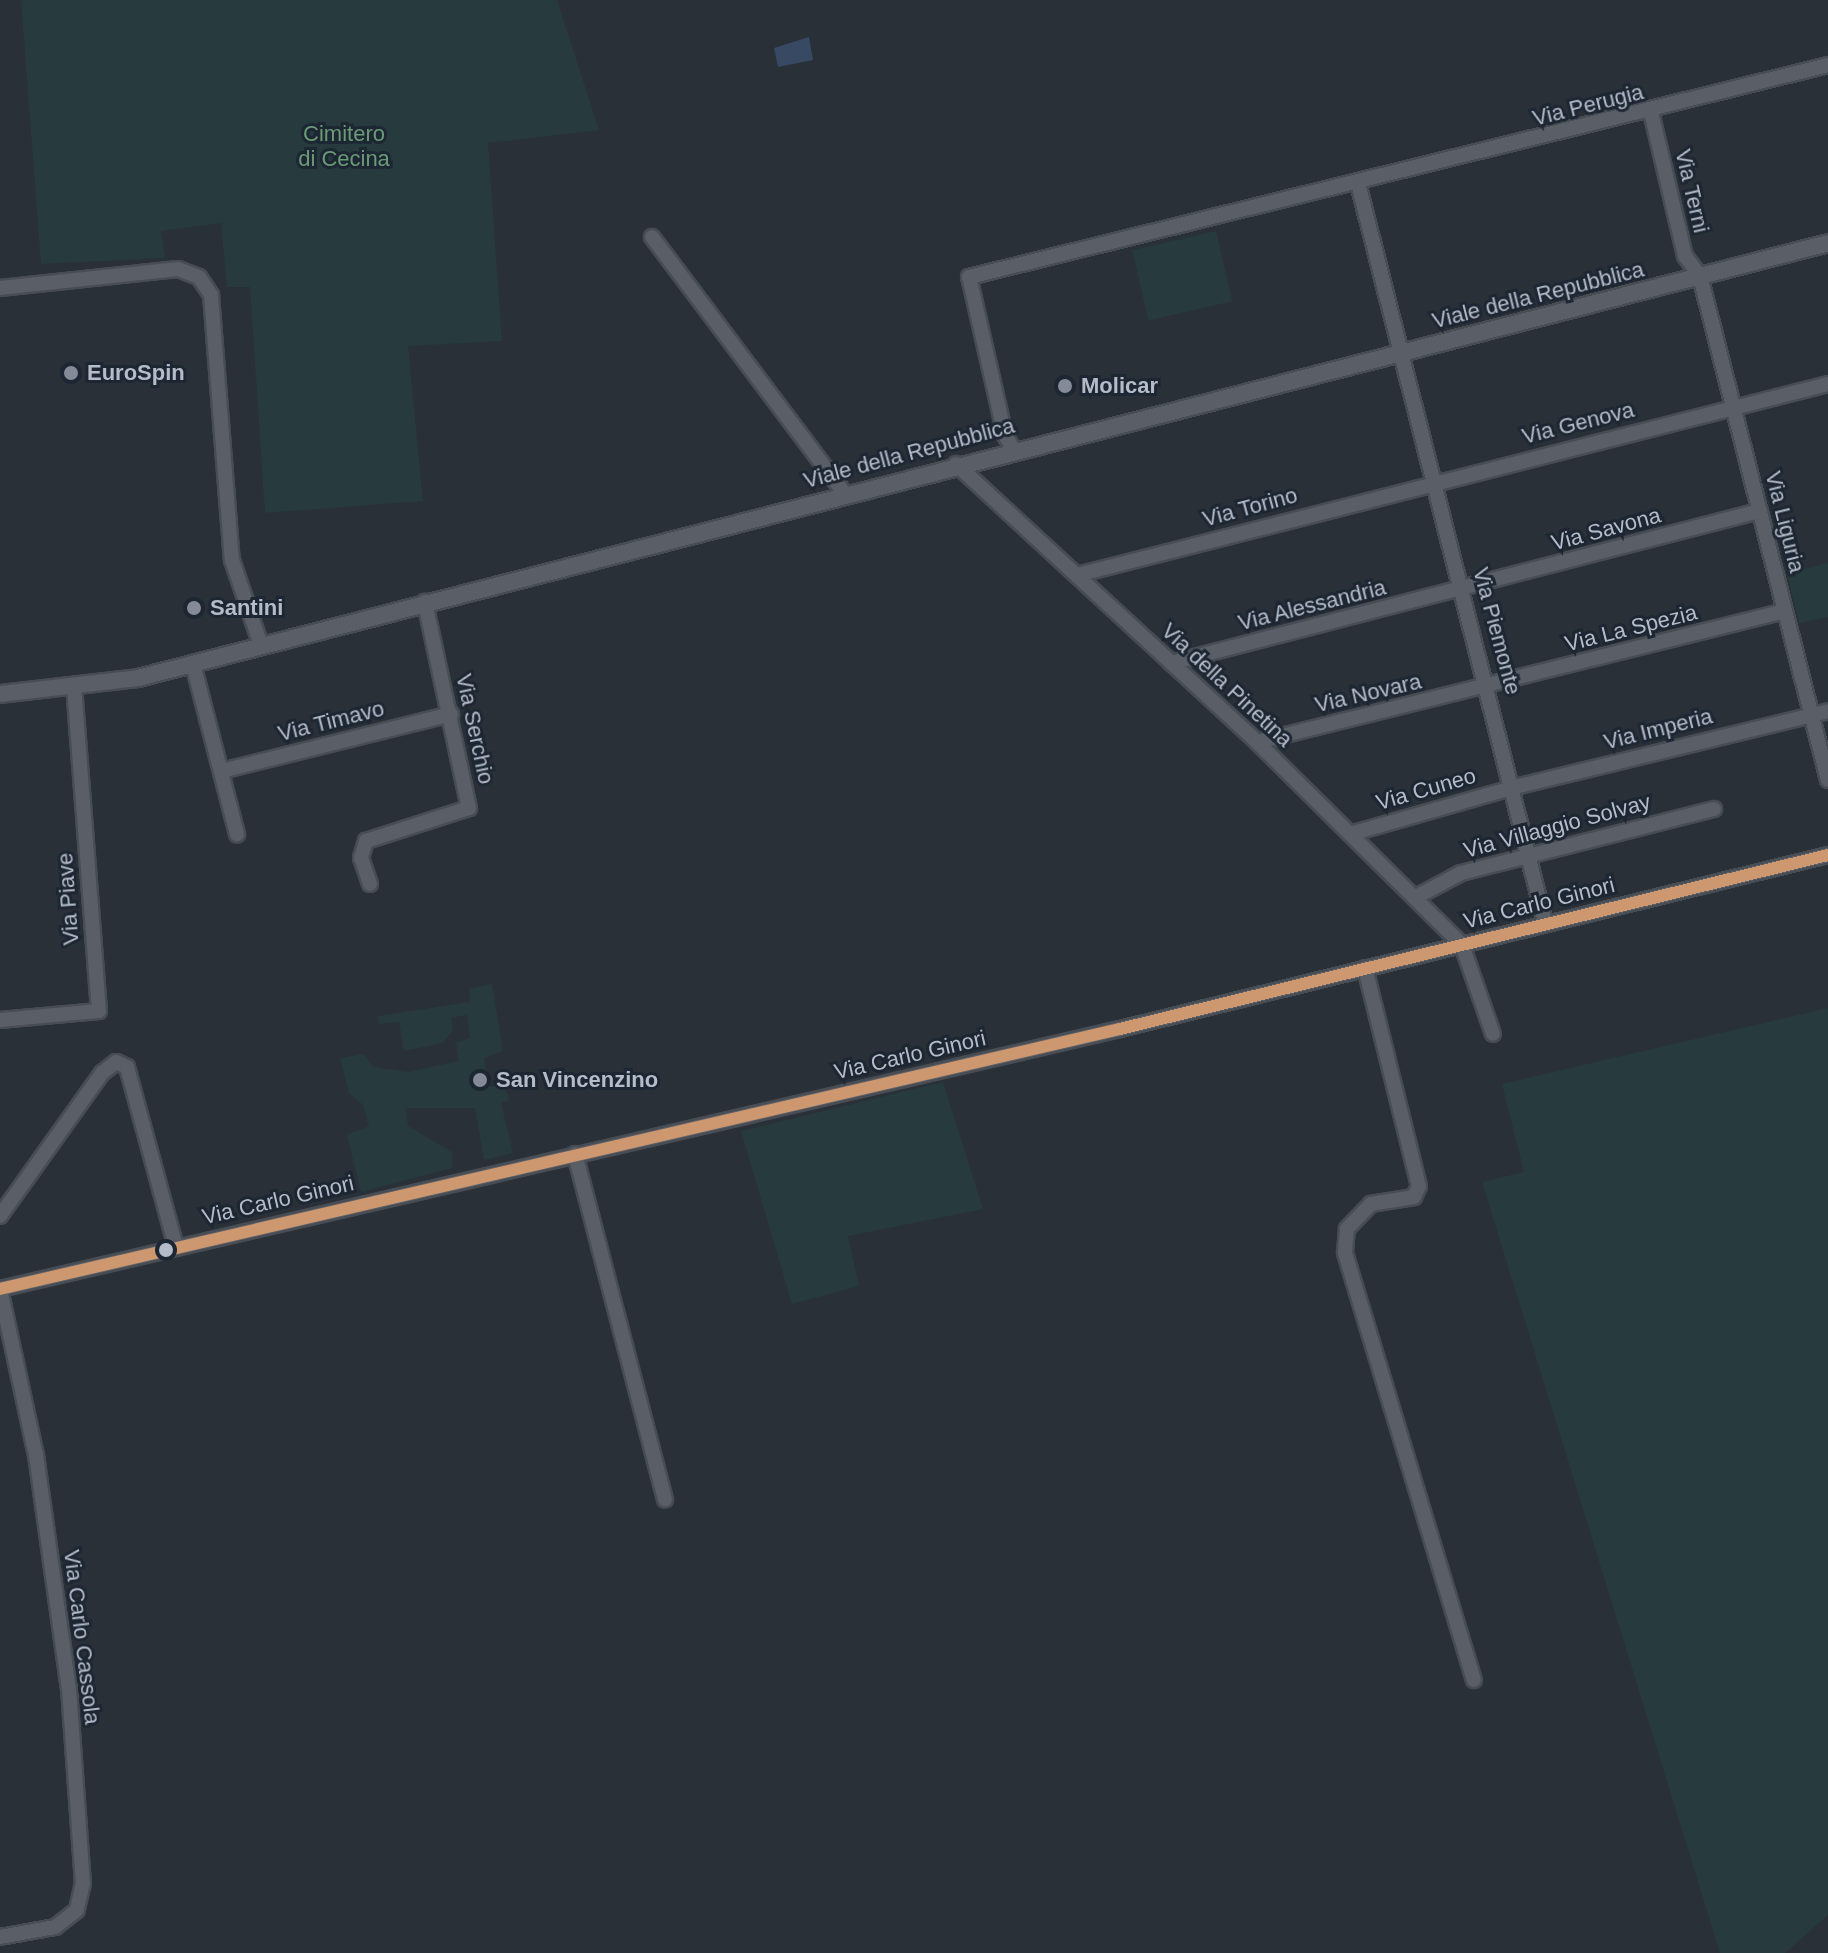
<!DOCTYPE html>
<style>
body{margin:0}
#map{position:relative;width:1828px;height:1953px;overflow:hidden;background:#2a3038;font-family:Arial,sans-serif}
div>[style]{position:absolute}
.green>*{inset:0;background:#273a3e;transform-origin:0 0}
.water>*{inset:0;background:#384963}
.roads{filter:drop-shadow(2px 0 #484c53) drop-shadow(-2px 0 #484c53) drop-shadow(0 2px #484c53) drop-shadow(0 -2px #484c53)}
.minor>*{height:14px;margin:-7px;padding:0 7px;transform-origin:7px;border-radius:7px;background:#5a5e66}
.tertiary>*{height:16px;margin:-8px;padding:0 8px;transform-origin:8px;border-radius:8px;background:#5a5e66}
.bus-1>*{height:12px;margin:-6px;padding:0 6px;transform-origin:6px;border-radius:6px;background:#cd976f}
.dots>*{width:22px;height:22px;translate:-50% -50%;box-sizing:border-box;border:4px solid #1d2633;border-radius:50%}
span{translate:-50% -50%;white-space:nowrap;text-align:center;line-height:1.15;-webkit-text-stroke:6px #1d2633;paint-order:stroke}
.street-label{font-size:22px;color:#b4bcc9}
.park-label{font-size:22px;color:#6b9a76}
.poi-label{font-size:22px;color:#b4bcc9;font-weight:700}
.left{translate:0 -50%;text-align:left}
</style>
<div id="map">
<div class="green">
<i style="clip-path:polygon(21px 0,557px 0,599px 130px,488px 143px,502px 341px,408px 346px,423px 501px,265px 513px,250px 287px,227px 287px,221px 223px,161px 231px,165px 258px,41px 264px)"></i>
<i style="left:1216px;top:231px;width:72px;height:86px;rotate:77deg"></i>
<i style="clip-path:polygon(1828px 563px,1828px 617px,1799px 623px,1787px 573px)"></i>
<i style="clip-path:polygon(492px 984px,503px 1051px,484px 1058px,490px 1087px,505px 1085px,509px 1100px,501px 1103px,513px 1153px,484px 1160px,475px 1108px,406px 1108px,408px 1126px,452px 1152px,452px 1168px,361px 1192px,347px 1135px,369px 1126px,363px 1105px,349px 1093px,340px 1058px,364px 1054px,373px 1067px,408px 1072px,459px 1061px,456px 1043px,470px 1038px,467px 1015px,451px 1018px,453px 1030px,443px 1043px,404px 1051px,399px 1022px,379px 1024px,378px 1016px,470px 1002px,469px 989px)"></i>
<i style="clip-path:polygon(1828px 1008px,1828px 1915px,1785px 1953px,1720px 1953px,1482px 1182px,1524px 1172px,1502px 1084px)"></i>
<i style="clip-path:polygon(943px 1082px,983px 1209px,848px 1236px,859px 1286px,792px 1304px,741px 1131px)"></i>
</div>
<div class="water">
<i style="clip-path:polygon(809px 37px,813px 60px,778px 67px,774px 48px)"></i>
</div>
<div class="roads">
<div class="minor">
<i style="left:1651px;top:112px;width:148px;rotate:76.7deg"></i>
<i style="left:1685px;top:256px;width:25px;rotate:53deg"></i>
<i style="left:1700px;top:276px;width:520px;rotate:75.75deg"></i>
<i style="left:1358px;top:183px;width:762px;rotate:75.8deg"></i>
<i style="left:652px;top:237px;width:320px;rotate:53.1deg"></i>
<i style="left:0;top:288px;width:179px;rotate:-6.1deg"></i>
<i style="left:178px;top:269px;width:22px;rotate:21deg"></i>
<i style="left:199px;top:277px;width:22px;rotate:56deg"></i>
<i style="left:211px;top:295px;width:266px;rotate:85.5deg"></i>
<i style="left:232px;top:560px;width:90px;rotate:71.2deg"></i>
<i style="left:1013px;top:449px;width:16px;rotate:-120deg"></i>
<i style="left:1005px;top:435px;width:162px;rotate:-102.8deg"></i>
<i style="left:969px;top:277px;width:885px;rotate:-13.86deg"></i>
<i style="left:956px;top:464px;width:410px;rotate:42.7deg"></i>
<i style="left:1257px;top:742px;width:289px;rotate:44.7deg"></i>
<i style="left:1462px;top:945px;width:94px;rotate:70.8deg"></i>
<i style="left:1077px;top:575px;width:775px;rotate:-14.27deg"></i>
<i style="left:1171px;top:663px;width:607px;rotate:-14.49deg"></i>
<i style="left:193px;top:664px;width:176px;rotate:75.5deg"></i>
<i style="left:1257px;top:742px;width:544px;rotate:-13.93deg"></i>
<i style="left:221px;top:771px;width:237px;rotate:-13.9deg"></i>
<i style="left:1350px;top:834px;width:172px;rotate:-15.9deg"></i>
<i style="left:1515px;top:787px;width:322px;rotate:-13.6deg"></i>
<i style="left:370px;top:884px;width:28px;rotate:-109deg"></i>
<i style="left:361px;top:858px;width:18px;rotate:-74deg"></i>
<i style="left:366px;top:841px;width:108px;rotate:-17.8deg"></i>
<i style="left:469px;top:808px;width:211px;rotate:-102.1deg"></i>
<i style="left:1416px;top:897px;width:51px;rotate:-28.1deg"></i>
<i style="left:1461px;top:873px;width:261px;rotate:-14.2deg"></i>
<i style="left:1365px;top:968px;width:225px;rotate:76.1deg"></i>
<i style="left:1419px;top:1186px;width:12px;rotate:114deg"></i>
<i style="left:1414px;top:1197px;width:44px;rotate:170.8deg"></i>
<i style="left:1371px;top:1204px;width:35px;rotate:134deg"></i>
<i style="left:1347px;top:1229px;width:24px;rotate:95deg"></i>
<i style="left:1345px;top:1253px;width:446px;rotate:73.2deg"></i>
<i style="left:0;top:1020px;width:99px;rotate:-5.2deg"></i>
<i style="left:99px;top:1011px;width:327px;rotate:-94.4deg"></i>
<i style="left:575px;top:1154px;width:357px;rotate:75.4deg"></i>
<i style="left:0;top:1216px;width:176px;rotate:-54.5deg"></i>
<i style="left:102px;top:1073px;width:18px;rotate:-38deg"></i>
<i style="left:116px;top:1062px;width:12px;rotate:24deg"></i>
<i style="left:127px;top:1067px;width:187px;rotate:74.8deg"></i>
<i style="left:0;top:1289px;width:1150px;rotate:-13.07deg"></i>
<i style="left:1120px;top:1029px;width:729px;rotate:-13.81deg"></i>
<i style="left:0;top:1289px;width:170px;rotate:77.8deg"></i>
<i style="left:36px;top:1455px;width:236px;rotate:82deg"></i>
<i style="left:69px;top:1689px;width:195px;rotate:85.9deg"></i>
<i style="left:83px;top:1883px;width:28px;rotate:103deg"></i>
<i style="left:77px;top:1910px;width:28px;rotate:142deg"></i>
<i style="left:55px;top:1927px;width:56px;rotate:169.7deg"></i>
</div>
<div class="tertiary">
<i style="left:0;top:694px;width:139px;rotate:-6.6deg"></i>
<i style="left:138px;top:678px;width:1745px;rotate:-14.43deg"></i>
</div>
</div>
<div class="bus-1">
<i style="left:0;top:1289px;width:1150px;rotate:-13.07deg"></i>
<i style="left:1120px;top:1029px;width:729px;rotate:-13.81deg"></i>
</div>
<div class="dots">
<i style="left:71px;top:373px;background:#848b96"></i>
<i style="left:1065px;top:386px;background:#848b96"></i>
<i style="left:194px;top:608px;background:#848b96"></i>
<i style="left:480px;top:1080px;background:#848b96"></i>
<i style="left:166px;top:1250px;background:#b4bcc9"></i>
</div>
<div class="street-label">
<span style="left:1588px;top:105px;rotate:-14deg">Via Perugia</span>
<span style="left:1692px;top:191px;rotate:77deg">Via Terni</span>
<span style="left:1538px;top:295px;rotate:-14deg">Viale della Repubblica</span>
<span style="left:1578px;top:423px;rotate:-14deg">Via Genova</span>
<span style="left:909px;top:453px;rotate:-15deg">Viale della Repubblica</span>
<span style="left:1250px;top:507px;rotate:-15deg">Via Torino</span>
<span style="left:1785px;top:522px;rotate:76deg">Via Liguria</span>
<span style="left:1606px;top:529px;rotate:-15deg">Via Savona</span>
<span style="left:1312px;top:605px;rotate:-14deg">Via Alessandria</span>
<span style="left:1631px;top:628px;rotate:-14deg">Via La Spezia</span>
<span style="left:1497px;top:631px;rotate:75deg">Via Piemonte</span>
<span style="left:1227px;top:685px;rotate:43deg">Via della Pinetina</span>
<span style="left:1368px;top:693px;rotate:-13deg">Via Novara</span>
<span style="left:331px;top:721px;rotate:-14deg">Via Timavo</span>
<span style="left:475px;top:729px;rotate:78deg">Via Serchio</span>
<span style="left:1658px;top:729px;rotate:-14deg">Via Imperia</span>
<span style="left:1426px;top:789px;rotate:-16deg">Via Cuneo</span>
<span style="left:1557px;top:826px;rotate:-15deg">Via Villaggio Solvay</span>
<span style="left:68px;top:899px;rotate:-94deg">Via Piave</span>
<span style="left:1539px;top:903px;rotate:-14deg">Via Carlo Ginori</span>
<span style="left:910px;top:1055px;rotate:-13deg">Via Carlo Ginori</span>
<span style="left:278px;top:1200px;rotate:-13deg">Via Carlo Ginori</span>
<span style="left:82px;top:1637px;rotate:83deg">Via Carlo Cassola</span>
</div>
<div class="park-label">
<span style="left:344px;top:146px">Cimitero<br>di Cecina</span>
</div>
<div class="poi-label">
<span class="left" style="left:87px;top:373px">EuroSpin</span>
<span class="left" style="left:1081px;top:386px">Molicar</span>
<span class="left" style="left:210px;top:608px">Santini</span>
<span class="left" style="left:496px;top:1080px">San Vincenzino</span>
</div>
</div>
